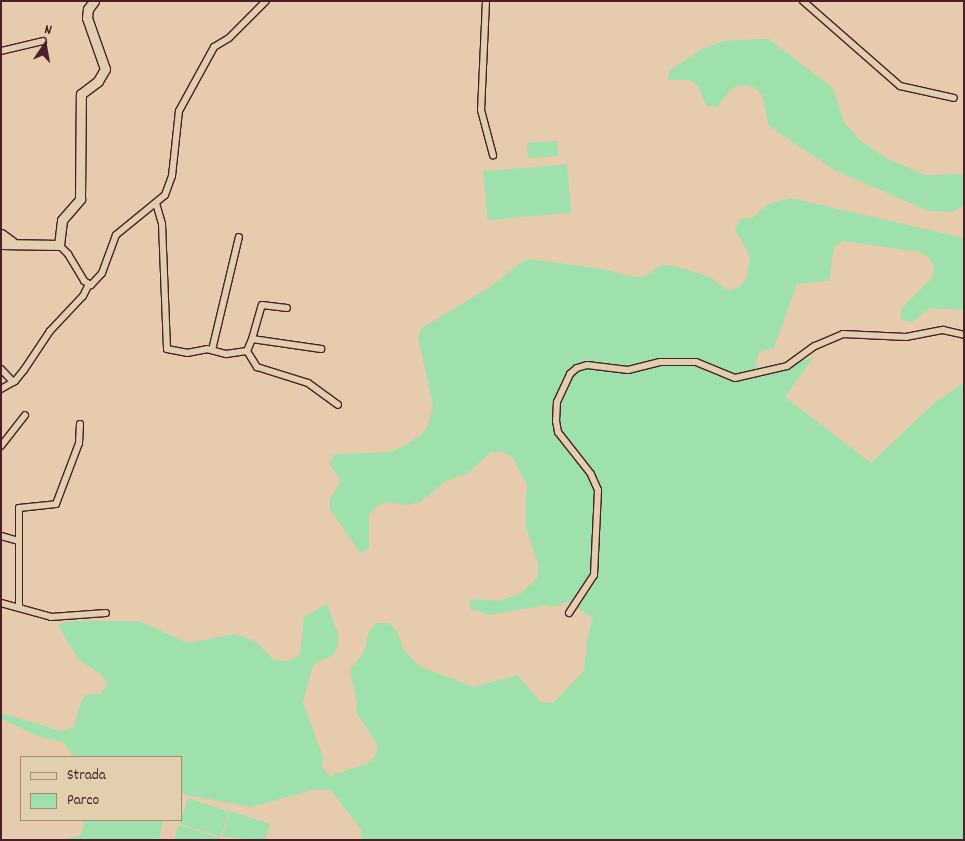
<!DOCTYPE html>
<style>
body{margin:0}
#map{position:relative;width:965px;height:841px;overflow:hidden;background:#e6ccad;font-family:Dekko,sans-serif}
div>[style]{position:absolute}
.green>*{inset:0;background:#9ee1ac;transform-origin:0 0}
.roads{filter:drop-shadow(1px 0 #4a1f2b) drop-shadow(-1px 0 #4a1f2b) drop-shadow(0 1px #4a1f2b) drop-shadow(0 -1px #4a1f2b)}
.street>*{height:6px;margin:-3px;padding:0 3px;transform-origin:3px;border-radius:3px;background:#e2cfad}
.secondary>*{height:9px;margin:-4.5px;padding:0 4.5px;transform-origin:4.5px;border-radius:4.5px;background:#e2cfad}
span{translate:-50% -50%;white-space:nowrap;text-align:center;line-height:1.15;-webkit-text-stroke:4px #e2cfad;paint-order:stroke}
.frame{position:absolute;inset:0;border:2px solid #4a1f2b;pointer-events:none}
.legend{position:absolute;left:20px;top:756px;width:162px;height:65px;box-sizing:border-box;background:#e2cfad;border:1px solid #a58979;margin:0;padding:6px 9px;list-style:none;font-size:15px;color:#4a1f2b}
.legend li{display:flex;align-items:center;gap:10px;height:25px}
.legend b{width:25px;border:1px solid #a58979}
.north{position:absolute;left:20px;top:20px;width:50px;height:50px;-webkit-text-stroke:4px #e2cfad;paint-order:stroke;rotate:12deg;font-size:14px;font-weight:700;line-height:20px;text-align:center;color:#4a1f2b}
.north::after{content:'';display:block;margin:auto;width:18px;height:22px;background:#4a1f2b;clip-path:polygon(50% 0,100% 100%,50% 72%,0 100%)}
</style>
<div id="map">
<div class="green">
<i style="clip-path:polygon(758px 39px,769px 39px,833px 88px,844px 122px,859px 139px,886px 158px,925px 175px,964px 174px,964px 205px,952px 212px,929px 211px,836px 171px,769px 126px,762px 95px,754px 87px,743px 85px,732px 88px,717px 107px,707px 106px,698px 86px,690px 80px,668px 80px,670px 70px,702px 49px,724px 41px)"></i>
<i style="left:557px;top:141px;width:15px;height:30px;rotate:86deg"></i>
<i style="left:567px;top:164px;width:49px;height:84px;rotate:85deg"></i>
<i style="clip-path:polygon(791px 198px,964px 238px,964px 310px,930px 308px,912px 322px,901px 320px,901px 309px,932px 278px,934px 267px,929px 257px,919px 252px,843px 241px,834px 247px,829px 281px,797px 284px,774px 348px,759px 352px,755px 368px,813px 358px,785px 397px,871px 463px,934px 403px,964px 383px,964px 840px,361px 840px,361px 830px,331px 790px,312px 790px,251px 807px,181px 794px,181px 757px,74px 757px,63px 742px,40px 737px,1px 719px,1px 713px,61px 731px,74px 727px,81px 702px,86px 694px,100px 694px,108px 684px,100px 674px,78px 659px,58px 625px,69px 621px,139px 621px,188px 643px,235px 634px,255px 641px,274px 660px,287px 661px,300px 655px,304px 617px,327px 604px,338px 634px,338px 646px,333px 655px,313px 665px,303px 702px,323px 757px,322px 768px,330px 776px,368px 763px,376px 755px,377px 744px,356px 712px,357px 701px,350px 670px,364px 652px,369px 631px,376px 623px,388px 623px,396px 630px,405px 652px,421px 667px,474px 687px,517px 675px,541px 702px,553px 703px,584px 671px,587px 639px,593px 618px,567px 602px,556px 607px,545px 605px,491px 615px,470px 609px,471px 599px,500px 601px,521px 593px,537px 578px,539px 567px,525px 524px,527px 485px,512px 456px,502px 452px,491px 452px,467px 474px,446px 481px,420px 502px,408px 505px,387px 502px,377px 506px,369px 515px,369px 548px,360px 553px,330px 509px,330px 499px,341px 481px,329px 463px,335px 454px,392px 452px,420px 436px,427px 428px,433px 406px,418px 337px,422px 328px,492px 286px,519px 264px,529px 259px,602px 269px,634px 277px,645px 276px,663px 265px,675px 266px,710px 277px,729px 291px,739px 287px,746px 279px,750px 257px,735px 229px,740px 219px,752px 218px,768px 204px)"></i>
<i style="left:188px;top:798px;width:43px;height:27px;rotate:18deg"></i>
<i style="clip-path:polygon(230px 811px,270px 824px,265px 840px,222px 837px)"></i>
<i style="clip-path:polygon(81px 820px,163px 820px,159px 840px,62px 840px,81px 835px,84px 823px)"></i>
<i style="clip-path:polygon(179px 825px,220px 838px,219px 840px,174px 840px)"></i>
</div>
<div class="roads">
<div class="street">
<i style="left:486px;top:1px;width:109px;rotate:92.6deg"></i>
<i style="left:481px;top:110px;width:47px;rotate:75.1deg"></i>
<i style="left:803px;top:1px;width:129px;rotate:41.2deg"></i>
<i style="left:900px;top:86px;width:55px;rotate:12.5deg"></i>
<i style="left:1px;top:51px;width:43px;rotate:-13.4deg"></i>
<i style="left:156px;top:203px;width:22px;rotate:74deg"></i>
<i style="left:162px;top:224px;width:125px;rotate:87.7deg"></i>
<i style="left:167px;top:349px;width:20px;rotate:11deg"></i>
<i style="left:187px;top:353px;width:20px;rotate:-11deg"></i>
<i style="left:207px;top:349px;width:20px;rotate:15deg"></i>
<i style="left:226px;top:354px;width:21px;rotate:-8deg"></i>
<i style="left:247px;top:351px;width:19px;rotate:58deg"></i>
<i style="left:257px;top:367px;width:53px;rotate:17.4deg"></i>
<i style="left:308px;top:383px;width:37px;rotate:36deg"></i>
<i style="left:59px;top:245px;width:13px;rotate:45deg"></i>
<i style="left:68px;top:254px;width:31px;rotate:59deg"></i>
<i style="left:84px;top:281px;width:8px;rotate:30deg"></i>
<i style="left:91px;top:285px;width:16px;rotate:-47deg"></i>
<i style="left:102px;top:273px;width:40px;rotate:-69.8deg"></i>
<i style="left:116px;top:235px;width:63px;rotate:-39.2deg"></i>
<i style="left:165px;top:195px;width:20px;rotate:-70deg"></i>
<i style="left:172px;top:176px;width:65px;rotate:-83.9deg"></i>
<i style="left:179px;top:111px;width:73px;rotate:-61.3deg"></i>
<i style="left:214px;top:47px;width:17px;rotate:-31deg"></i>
<i style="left:229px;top:38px;width:52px;rotate:-45deg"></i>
<i style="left:252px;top:339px;width:35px;rotate:-74deg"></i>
<i style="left:262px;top:305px;width:25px;rotate:7deg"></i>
<i style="left:212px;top:350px;width:116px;rotate:-76.6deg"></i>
<i style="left:247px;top:351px;width:13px;rotate:-67deg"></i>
<i style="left:252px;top:339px;width:70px;rotate:8.2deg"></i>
<i style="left:1px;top:369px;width:18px;rotate:47deg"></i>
<i style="left:1px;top:389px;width:16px;rotate:-30deg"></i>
<i style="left:15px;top:381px;width:14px;rotate:-51deg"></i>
<i style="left:24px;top:370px;width:47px;rotate:-56.3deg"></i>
<i style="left:50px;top:331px;width:48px;rotate:-46.7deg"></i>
<i style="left:83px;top:296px;width:11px;rotate:-63deg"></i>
<i style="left:1px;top:446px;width:39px;rotate:-52deg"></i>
<i style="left:1px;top:536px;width:18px;rotate:16deg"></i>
<i style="left:1px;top:603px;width:52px;rotate:15.6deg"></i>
<i style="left:51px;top:617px;width:55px;rotate:-4.2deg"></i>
<i style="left:19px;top:606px;width:98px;rotate:-90deg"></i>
<i style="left:19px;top:508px;width:37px;rotate:-6deg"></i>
<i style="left:56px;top:504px;width:65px;rotate:-69.3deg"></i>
<i style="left:79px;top:443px;width:19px;rotate:-87deg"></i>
<i style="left:569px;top:613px;width:45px;rotate:-56.7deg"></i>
<i style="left:594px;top:575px;width:85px;rotate:-87.3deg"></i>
<i style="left:598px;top:490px;width:17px;rotate:-114deg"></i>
<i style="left:591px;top:474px;width:53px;rotate:-128.2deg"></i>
<i style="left:558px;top:432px;width:11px;rotate:-100deg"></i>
<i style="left:556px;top:421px;width:19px;rotate:-87deg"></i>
<i style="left:557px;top:402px;width:31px;rotate:-65deg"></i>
<i style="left:570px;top:374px;width:9px;rotate:-41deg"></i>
<i style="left:577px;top:368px;width:10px;rotate:-17deg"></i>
<i style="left:587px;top:365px;width:41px;rotate:7deg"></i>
<i style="left:628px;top:370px;width:33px;rotate:-14deg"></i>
<i style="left:660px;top:362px;width:36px"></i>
<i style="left:696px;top:362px;width:42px;rotate:22.3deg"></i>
<i style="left:735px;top:378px;width:53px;rotate:-13deg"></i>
<i style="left:787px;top:366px;width:34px;rotate:-36deg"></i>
<i style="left:815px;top:346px;width:30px;rotate:-23deg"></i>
<i style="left:843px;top:334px;width:63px;rotate:2.7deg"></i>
<i style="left:906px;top:337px;width:38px;rotate:-11deg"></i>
<i style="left:943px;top:330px;width:22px;rotate:13deg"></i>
</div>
<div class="secondary">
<i style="left:1px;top:234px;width:14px;rotate:36deg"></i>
<i style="left:1px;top:244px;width:58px;rotate:1deg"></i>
<i style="left:59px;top:245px;width:25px;rotate:-83deg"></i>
<i style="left:62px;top:220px;width:28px;rotate:-49deg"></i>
<i style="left:80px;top:199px;width:105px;rotate:-89.5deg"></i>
<i style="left:81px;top:94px;width:21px;rotate:-37deg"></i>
<i style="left:98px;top:81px;width:14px;rotate:-60deg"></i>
<i style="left:105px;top:69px;width:54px;rotate:-109.4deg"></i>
<i style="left:87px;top:18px;width:9px;rotate:-84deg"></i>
<i style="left:88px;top:9px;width:10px;rotate:-53deg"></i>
</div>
</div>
<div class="frame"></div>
<ul class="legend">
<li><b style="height:6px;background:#e2cfad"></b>Strada</li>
<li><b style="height:14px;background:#9ee1ac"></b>Parco</li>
</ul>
<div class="north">N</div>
</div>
